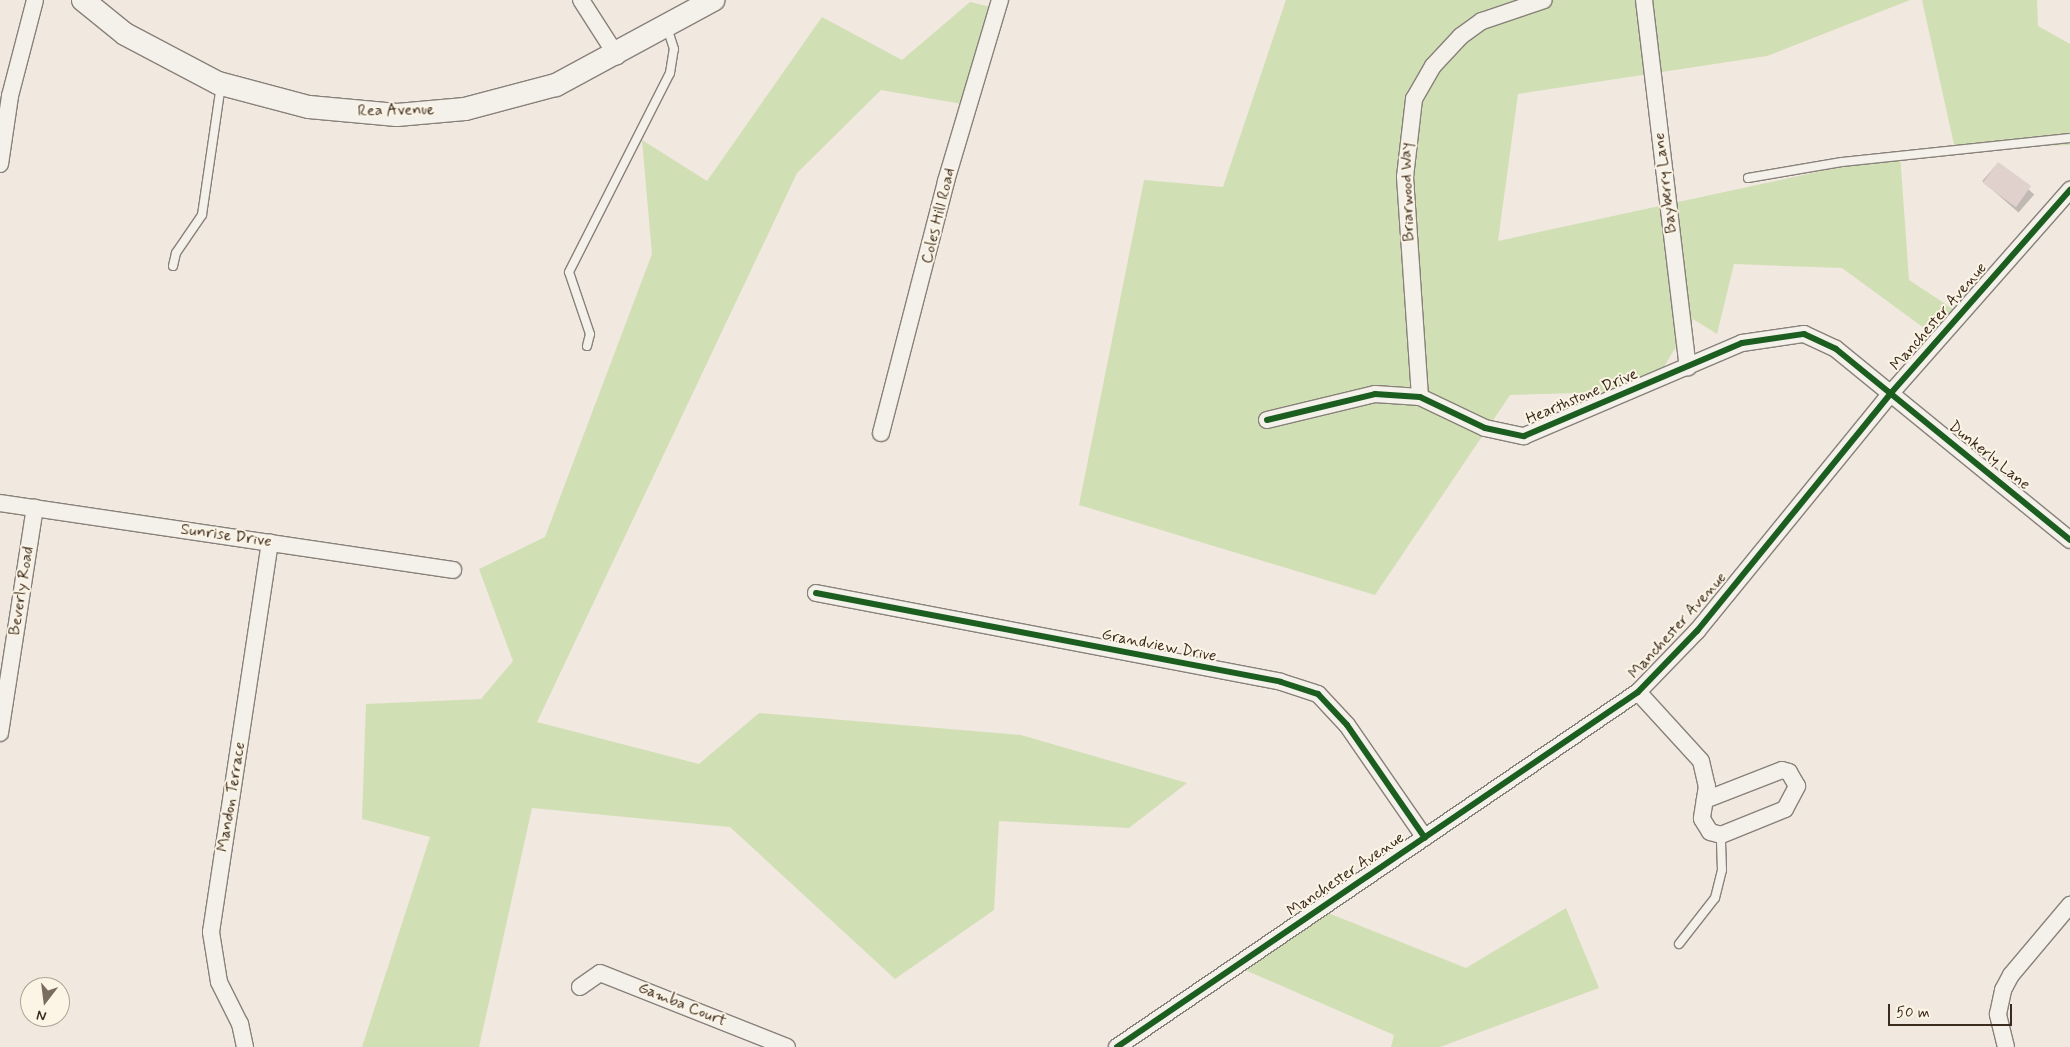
<!DOCTYPE html>
<style>
body{margin:0}
#map{position:relative;width:2070px;height:1047px;overflow:hidden;background:#f1e8e0;font-family:Mynerve,sans-serif}
div>[style]{position:absolute}
.green>*{inset:0;background:#d1dfb4}
.shadow>*{inset:0;background:#0003;transform-origin:0 0}
.building>*{inset:0;background:#e0d1cd;transform-origin:0 0}
.roads{filter:drop-shadow(1px 0 #88817a) drop-shadow(-1px 0 #88817a) drop-shadow(0 1px #88817a) drop-shadow(0 -1px #88817a)}
.lane>*{height:8px;margin:-4px;padding:0 4px;transform-origin:4px;border-radius:4px;background:#f4f0ea}
.street>*{height:16px;margin:-8px;padding:0 8px;transform-origin:8px;border-radius:8px;background:#f4f0ea}
.secondary>*{height:22px;margin:-11px;padding:0 11px;transform-origin:11px;border-radius:11px;background:#f4f0ea}
.cycleway>*{height:6px;margin:-3px;padding:0 3px;transform-origin:3px;border-radius:3px;background:#1b5e20}
span{translate:-50% -50%;white-space:nowrap;text-align:center;line-height:1.15;-webkit-text-stroke:4px #fcf5e5;paint-order:stroke}
.street-label{font-size:16px;color:#3b2a1e}
.north{position:absolute;left:20px;top:977px;width:50px;height:50px;box-sizing:border-box;background:#fcf5e5;border:1px solid #afa495;border-radius:50%;rotate:195deg;font-size:14px;font-weight:700;line-height:20px;text-align:center;color:#3b2a1e}
.north::after{content:'';display:block;margin:auto;width:18px;height:22px;background:#7b6c62;clip-path:polygon(50% 0,100% 100%,50% 72%,0 100%)}
.scale{position:absolute;left:1888px;top:1004px;width:124px;height:22px;box-sizing:border-box;border:2px solid #3b2a1e;border-top:0;padding-left:6px;font-size:15px;line-height:18px;white-space:nowrap;color:#3b2a1e;-webkit-text-stroke:4px #fcf5e5;paint-order:stroke}
</style>
<div id="map">
<div class="green">
<i style="clip-path:polygon(1286px 0,1910px 0,1767px 56px,1518px 94px,1498px 241px,1900px 154px,1909px 280px,1956px 311px,1935px 336px,1842px 268px,1734px 264px,1717px 334px,1693px 319px,1649px 391px,1510px 395px,1375px 595px,1079px 505px,1144px 180px,1223px 187px)"></i>
<i style="clip-path:polygon(1922px 0,2037px 0,2038px 26px,2070px 44px,2070px 145px,1955px 149px)"></i>
<i style="clip-path:polygon(970px 2px,999px 9px,968px 105px,881px 90px,797px 173px,537px 722px,699px 764px,759px 713px,1021px 735px,1187px 783px,1129px 828px,999px 821px,994px 910px,895px 979px,730px 827px,532px 808px,479px 1047px,362px 1047px,430px 837px,362px 819px,366px 704px,481px 699px,513px 661px,479px 569px,545px 537px,652px 254px,642px 140px,707px 181px,822px 17px,902px 60px)"></i>
<i style="clip-path:polygon(1566px 908px,1599px 988px,1440px 1047px,1391px 1047px,1394px 1035px,1236px 966px,1318px 909px,1466px 968px)"></i>
</div>
<div class="shadow">
<i style="left:1998px;top:163px;width:48px;height:24px;rotate:41deg"></i>
</div>
<div class="building">
<i style="left:1998px;top:162px;width:41px;height:26px;rotate:36deg"></i>
</div>
<div class="roads">
<div class="lane">
<i style="left:1748px;top:178px;width:95px;rotate:-9.7deg"></i>
<i style="left:1842px;top:162px;width:229px;rotate:-6deg"></i>
<i style="left:173px;top:266px;width:13px;rotate:-77deg"></i>
<i style="left:176px;top:253px;width:46px;rotate:-55.6deg"></i>
<i style="left:202px;top:215px;width:131px;rotate:-81.7deg"></i>
<i style="left:587px;top:346px;width:12px;rotate:-76deg"></i>
<i style="left:590px;top:334px;width:65px;rotate:-108.7deg"></i>
<i style="left:569px;top:272px;width:223px;rotate:-63.1deg"></i>
<i style="left:670px;top:73px;width:24px;rotate:-81deg"></i>
<i style="left:674px;top:49px;width:22px;rotate:-108deg"></i>
<i style="left:1679px;top:944px;width:58px;rotate:-52deg"></i>
<i style="left:1715px;top:898px;width:29px;rotate:-76deg"></i>
<i style="left:1722px;top:870px;width:35px;rotate:-92deg"></i>
</div>
<div class="street">
<i style="left:581px;top:0;width:67px;rotate:57.3deg"></i>
<i style="left:1644px;top:0;width:370px;rotate:83.2deg"></i>
<i style="left:0;top:164px;width:69px;rotate:-81.6deg"></i>
<i style="left:10px;top:96px;width:99px;rotate:-75.4deg"></i>
<i style="left:1420px;top:397px;width:221px;rotate:-93.9deg"></i>
<i style="left:1405px;top:177px;width:79px;rotate:-83.4deg"></i>
<i style="left:1414px;top:99px;width:38px;rotate:-60deg"></i>
<i style="left:1433px;top:66px;width:41px;rotate:-47deg"></i>
<i style="left:1461px;top:36px;width:26px;rotate:-36deg"></i>
<i style="left:1482px;top:21px;width:65px;rotate:-18.7deg"></i>
<i style="left:1267px;top:420px;width:111px;rotate:-13.5deg"></i>
<i style="left:1375px;top:394px;width:45px;rotate:3.8deg"></i>
<i style="left:1420px;top:397px;width:72px;rotate:25.5deg"></i>
<i style="left:1485px;top:428px;width:40px;rotate:12deg"></i>
<i style="left:1524px;top:436px;width:237px;rotate:-23.1deg"></i>
<i style="left:1742px;top:343px;width:63px;rotate:-8.3deg"></i>
<i style="left:1804px;top:334px;width:35px;rotate:25deg"></i>
<i style="left:1836px;top:349px;width:302px;rotate:39.2deg"></i>
<i style="left:881px;top:433px;width:260px;rotate:-75.5deg"></i>
<i style="left:946px;top:181px;width:189px;rotate:-73.4deg"></i>
<i style="left:0;top:503px;width:458px;rotate:8.4deg"></i>
<i style="left:816px;top:593px;width:473px;rotate:10.8deg"></i>
<i style="left:1281px;top:682px;width:39px;rotate:18deg"></i>
<i style="left:1318px;top:694px;width:42px;rotate:46.9deg"></i>
<i style="left:1347px;top:725px;width:137px;rotate:55.4deg"></i>
<i style="left:1638px;top:692px;width:93px;rotate:47.6deg"></i>
<i style="left:1701px;top:761px;width:26px;rotate:77deg"></i>
<i style="left:1707px;top:786px;width:33px;rotate:99deg"></i>
<i style="left:1702px;top:819px;width:15px;rotate:58deg"></i>
<i style="left:1710px;top:832px;width:11px;rotate:15deg"></i>
<i style="left:1721px;top:835px;width:69px;rotate:-22.1deg"></i>
<i style="left:1785px;top:809px;width:26px;rotate:-62deg"></i>
<i style="left:1797px;top:786px;width:16px;rotate:-120deg"></i>
<i style="left:1789px;top:772px;width:7px;rotate:-164deg"></i>
<i style="left:1782px;top:770px;width:83px;rotate:158.7deg"></i>
<i style="left:0;top:733px;width:228px;rotate:-81.2deg"></i>
<i style="left:580px;top:987px;width:24px;rotate:-35deg"></i>
<i style="left:600px;top:973px;width:201px;rotate:21.6deg"></i>
<i style="left:245px;top:1047px;width:24px;rotate:-102deg"></i>
<i style="left:240px;top:1024px;width:47px;rotate:-116.6deg"></i>
<i style="left:219px;top:982px;width:51px;rotate:-99.1deg"></i>
<i style="left:211px;top:932px;width:394px;rotate:-81.4deg"></i>
<i style="left:1117px;top:1047px;width:630px;rotate:-34.27deg"></i>
<i style="left:1638px;top:692px;width:85px;rotate:-46deg"></i>
<i style="left:1697px;top:631px;width:307px;rotate:-50.8deg"></i>
<i style="left:1891px;top:393px;width:271px;rotate:-48.6deg"></i>
<i style="left:2006px;top:1047px;width:34px;rotate:-104deg"></i>
<i style="left:1998px;top:1014px;width:25px;rotate:-78deg"></i>
<i style="left:2003px;top:990px;width:17px;rotate:-62deg"></i>
<i style="left:2011px;top:975px;width:92px;rotate:-49.9deg"></i>
</div>
<div class="secondary">
<i style="left:83px;top:0;width:54px;rotate:39deg"></i>
<i style="left:125px;top:34px;width:105px;rotate:27.8deg"></i>
<i style="left:218px;top:83px;width:94px;rotate:14.8deg"></i>
<i style="left:309px;top:107px;width:88px;rotate:5.2deg"></i>
<i style="left:397px;top:115px;width:68px;rotate:-5deg"></i>
<i style="left:465px;top:109px;width:94px;rotate:-14.8deg"></i>
<i style="left:556px;top:85px;width:179px;rotate:-28.4deg"></i>
</div>
</div>
<div class="cycleway">
<i style="left:1267px;top:420px;width:111px;rotate:-13.5deg"></i>
<i style="left:1375px;top:394px;width:45px;rotate:3.8deg"></i>
<i style="left:1420px;top:397px;width:72px;rotate:25.5deg"></i>
<i style="left:1485px;top:428px;width:40px;rotate:12deg"></i>
<i style="left:1524px;top:436px;width:237px;rotate:-23.1deg"></i>
<i style="left:1742px;top:343px;width:63px;rotate:-8.3deg"></i>
<i style="left:1804px;top:334px;width:35px;rotate:25deg"></i>
<i style="left:1836px;top:349px;width:302px;rotate:39.2deg"></i>
<i style="left:816px;top:593px;width:473px;rotate:10.8deg"></i>
<i style="left:1281px;top:682px;width:39px;rotate:18deg"></i>
<i style="left:1318px;top:694px;width:42px;rotate:46.9deg"></i>
<i style="left:1347px;top:725px;width:137px;rotate:55.4deg"></i>
<i style="left:1117px;top:1047px;width:630px;rotate:-34.27deg"></i>
<i style="left:1638px;top:692px;width:85px;rotate:-46deg"></i>
<i style="left:1697px;top:631px;width:307px;rotate:-50.8deg"></i>
<i style="left:1891px;top:393px;width:271px;rotate:-48.6deg"></i>
</div>
<div class="street-label">
<span style="left:396px;top:111px;rotate:-1deg">Rea Avenue</span>
<span style="left:1666px;top:183px;rotate:-97deg">Bayberry Lane</span>
<span style="left:1408px;top:192px;rotate:-92deg">Briarwood Way</span>
<span style="left:939px;top:216px;rotate:-76deg">Coles Hill Road</span>
<span style="left:1939px;top:317px;rotate:-49deg">Manchester Avenue</span>
<span style="left:1582px;top:397px;rotate:-23deg">Hearthstone Drive</span>
<span style="left:1989px;top:456px;rotate:39deg">Dunkerly Lane</span>
<span style="left:226px;top:536px;rotate:8deg">Sunrise Drive</span>
<span style="left:22px;top:591px;rotate:-81deg">Beverly Road</span>
<span style="left:1678px;top:626px;rotate:-48deg">Manchester Avenue</span>
<span style="left:1159px;top:646px;rotate:11deg">Grandview Drive</span>
<span style="left:232px;top:797px;rotate:-81deg">Mandon Terrace</span>
<span style="left:1346px;top:875px;rotate:-34deg">Manchester Avenue</span>
<span style="left:682px;top:1005px;rotate:22deg">Gamba Court</span>
</div>
<div class="north">N</div>
<div class="scale">50 m</div>
</div>
